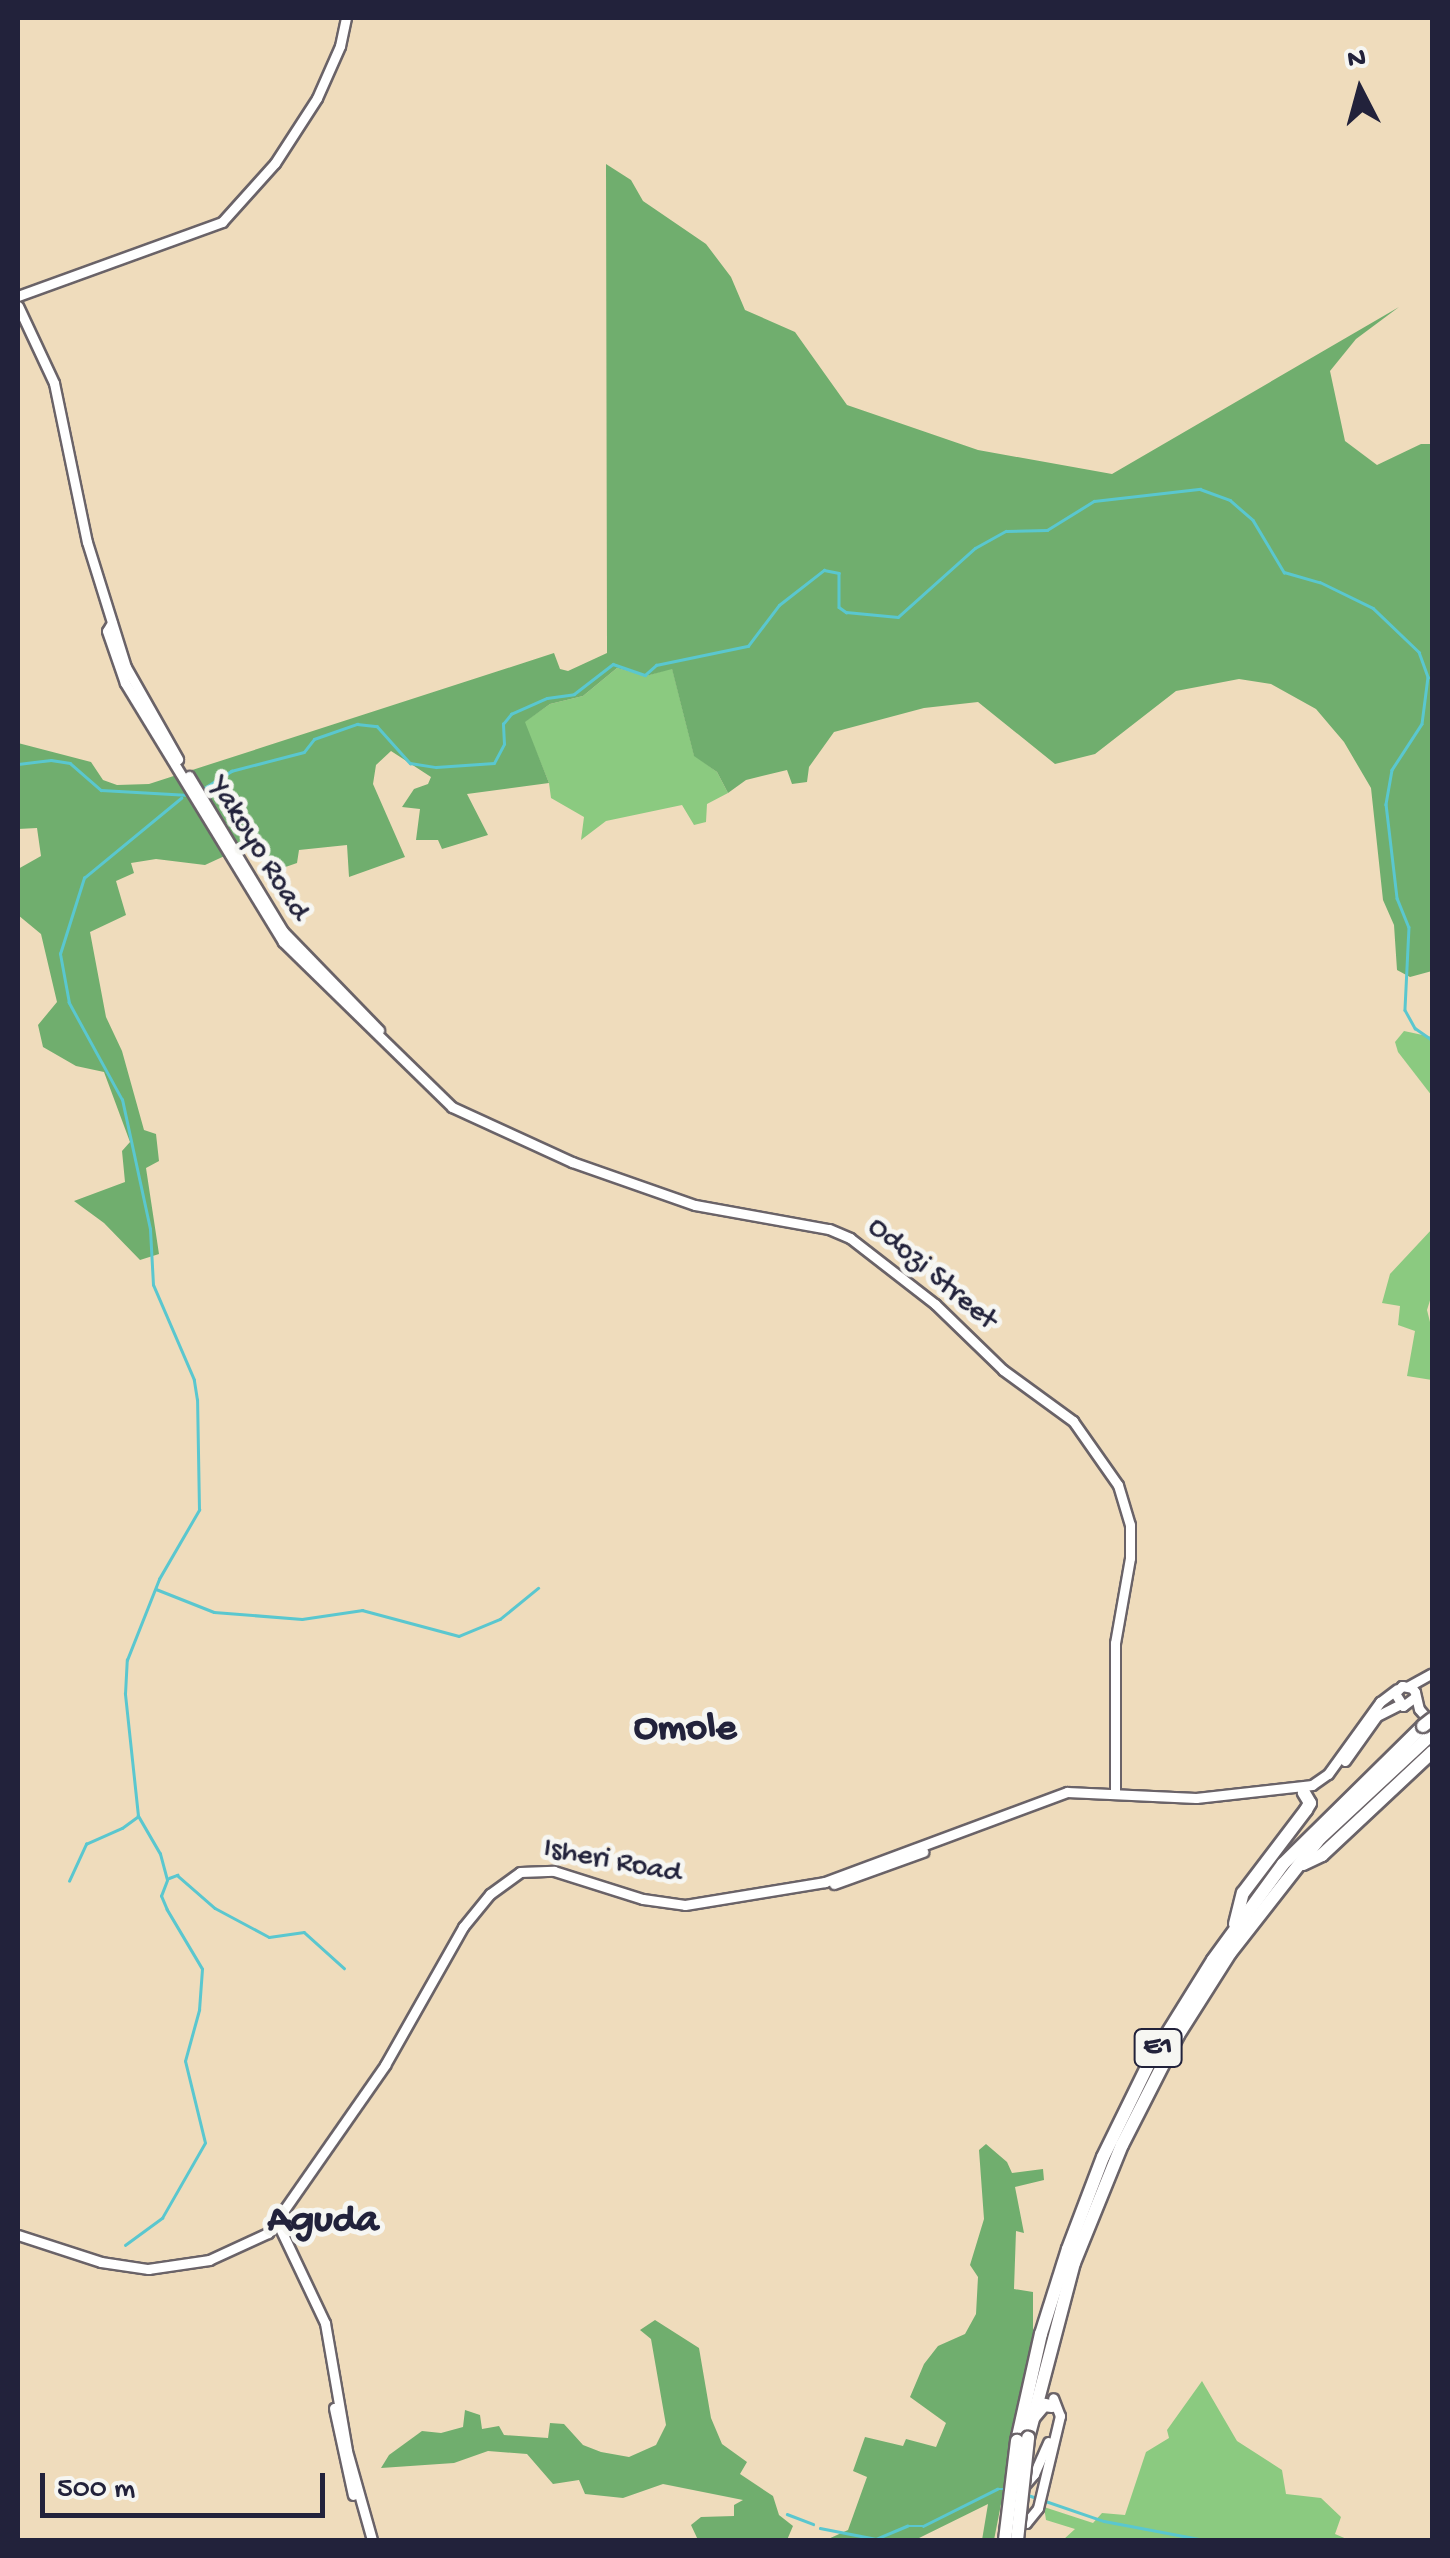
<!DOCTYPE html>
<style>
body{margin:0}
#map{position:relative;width:1450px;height:2558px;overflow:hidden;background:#efdcbc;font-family:"Gochi Hand",sans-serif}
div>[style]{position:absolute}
.green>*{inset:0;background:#8bca80}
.forest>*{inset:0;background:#70ae6e}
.stream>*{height:2.5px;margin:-1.25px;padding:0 1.25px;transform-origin:1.25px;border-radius:1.25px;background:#5ac7cf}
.roads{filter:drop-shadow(2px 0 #6a6368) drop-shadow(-2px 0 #6a6368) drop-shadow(0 2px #6a6368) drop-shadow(0 -2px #6a6368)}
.secondary>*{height:9px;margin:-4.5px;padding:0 4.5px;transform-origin:4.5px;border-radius:4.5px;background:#fff}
.highway>*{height:12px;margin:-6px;padding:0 6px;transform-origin:6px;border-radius:6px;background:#fff}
.bridges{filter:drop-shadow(2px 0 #6a6368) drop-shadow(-2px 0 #6a6368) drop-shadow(0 2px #6a6368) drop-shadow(0 -2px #6a6368)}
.highway-bridge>*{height:12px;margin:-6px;padding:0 6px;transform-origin:6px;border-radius:6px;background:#fff}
span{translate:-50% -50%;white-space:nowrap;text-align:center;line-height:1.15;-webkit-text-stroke:10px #f6f6f2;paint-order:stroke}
.shield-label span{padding:2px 8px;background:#f6f6f2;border:2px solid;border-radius:8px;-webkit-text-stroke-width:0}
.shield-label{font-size:28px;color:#22223b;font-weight:700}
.street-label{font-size:30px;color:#22223b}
.district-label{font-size:40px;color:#22223b;font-weight:700}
.frame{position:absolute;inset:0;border:20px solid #22223b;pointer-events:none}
.north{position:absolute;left:1310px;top:40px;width:100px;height:100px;-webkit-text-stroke:8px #f6f6f2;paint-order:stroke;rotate:354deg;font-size:28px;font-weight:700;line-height:40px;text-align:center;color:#22223b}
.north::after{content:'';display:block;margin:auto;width:35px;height:45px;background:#22223b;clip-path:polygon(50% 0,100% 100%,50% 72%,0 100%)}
.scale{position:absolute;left:40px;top:2473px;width:285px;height:45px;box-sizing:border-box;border:5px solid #22223b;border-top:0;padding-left:12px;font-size:30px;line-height:35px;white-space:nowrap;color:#22223b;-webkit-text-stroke:8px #f6f6f2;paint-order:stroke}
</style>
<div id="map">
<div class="green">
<i style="clip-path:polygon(617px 668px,646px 676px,672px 668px,694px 755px,717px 772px,728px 793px,707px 804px,706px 822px,694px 825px,682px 805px,606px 821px,581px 840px,584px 817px,551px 798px,549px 783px,524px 722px,550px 704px,583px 696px)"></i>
<i style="clip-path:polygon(1404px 1031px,1432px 1037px,1432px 1096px,1398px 1052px,1395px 1042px)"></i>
<i style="clip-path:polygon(1432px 1229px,1432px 1294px,1427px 1310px,1432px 1330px,1432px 1380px,1407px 1376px,1415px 1331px,1398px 1325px,1400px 1306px,1382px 1303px,1390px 1274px)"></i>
<i style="clip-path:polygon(1202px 2381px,1237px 2441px,1282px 2470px,1286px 2494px,1321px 2498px,1341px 2517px,1335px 2534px,1349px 2540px,1063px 2540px,1075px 2529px,1046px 2520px,1044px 2507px,1093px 2523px,1102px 2513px,1125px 2515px,1146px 2452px,1169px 2438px,1167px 2430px)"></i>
</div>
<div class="forest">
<i style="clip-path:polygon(606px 164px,631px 180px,643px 201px,706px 244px,731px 277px,745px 310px,795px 332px,847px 405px,978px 450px,1112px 474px,1399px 307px,1356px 339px,1330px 371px,1345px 441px,1377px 465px,1421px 444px,1432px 444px,1432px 971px,1410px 977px,1397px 970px,1394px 925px,1383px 900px,1371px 788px,1344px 742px,1316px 709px,1271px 684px,1239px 679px,1176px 691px,1095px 754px,1055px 764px,978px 702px,924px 708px,834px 732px,809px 767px,807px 782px,792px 784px,787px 770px,746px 780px,728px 793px,717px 772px,694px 756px,672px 669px,646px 676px,617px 668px,583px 696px,550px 704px,525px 722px,549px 783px,467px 794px,488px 835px,442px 849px,438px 840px,416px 840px,420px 809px,402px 807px,414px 789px,428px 784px,431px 777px,391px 751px,376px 765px,373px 784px,405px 857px,349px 877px,347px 845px,299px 850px,297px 863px,271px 872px,257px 841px,205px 865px,156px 859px,131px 863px,134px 873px,116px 881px,126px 915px,90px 932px,106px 1017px,122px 1051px,144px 1130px,156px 1134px,159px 1161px,146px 1168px,159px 1254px,140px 1260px,104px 1223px,74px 1201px,125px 1182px,122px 1151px,130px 1142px,104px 1072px,76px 1066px,43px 1047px,38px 1025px,57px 1002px,41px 934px,18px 915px,18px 869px,41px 856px,37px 828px,18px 829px,18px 743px,91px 762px,103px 780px,117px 785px,149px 784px,554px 653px,560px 669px,568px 671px,607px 653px)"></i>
<i style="clip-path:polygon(986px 2144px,1007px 2162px,1012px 2173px,1043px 2169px,1044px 2180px,1015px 2187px,1024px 2233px,1016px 2231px,1014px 2289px,1033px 2292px,1033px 2340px,994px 2540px,982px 2540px,988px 2504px,915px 2540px,826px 2540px,848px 2530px,867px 2477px,853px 2471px,865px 2437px,903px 2446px,906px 2439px,936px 2447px,946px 2423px,910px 2397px,924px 2364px,938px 2346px,965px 2334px,976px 2314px,978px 2277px,970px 2265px,984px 2219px,979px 2150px)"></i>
<i style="clip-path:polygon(655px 2320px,699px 2348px,711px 2418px,722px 2444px,747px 2462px,740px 2474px,773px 2496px,779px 2515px,793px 2526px,787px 2540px,698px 2540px,691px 2525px,701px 2517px,734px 2516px,734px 2505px,743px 2500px,663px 2484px,623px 2498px,585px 2494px,579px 2480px,553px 2484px,527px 2454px,488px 2451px,454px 2463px,381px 2468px,389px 2455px,422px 2431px,441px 2433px,463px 2427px,465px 2410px,480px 2415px,482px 2429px,499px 2426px,504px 2435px,548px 2438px,550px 2423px,564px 2424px,583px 2445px,601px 2452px,629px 2457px,656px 2445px,666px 2425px,651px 2339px,640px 2330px)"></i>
</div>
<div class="stream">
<i style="left:18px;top:764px;width:33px;rotate:-7deg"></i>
<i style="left:51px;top:760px;width:19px;rotate:9deg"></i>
<i style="left:70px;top:763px;width:41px;rotate:41.1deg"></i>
<i style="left:101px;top:790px;width:88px;rotate:3.3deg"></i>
<i style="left:201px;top:790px;width:36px;rotate:-32deg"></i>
<i style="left:231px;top:771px;width:75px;rotate:-14.6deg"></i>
<i style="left:304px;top:752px;width:16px;rotate:-52deg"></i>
<i style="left:314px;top:739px;width:46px;rotate:-19.2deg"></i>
<i style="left:357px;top:724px;width:20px;rotate:6deg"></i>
<i style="left:377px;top:726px;width:50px;rotate:48.3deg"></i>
<i style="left:410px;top:763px;width:26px;rotate:9deg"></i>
<i style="left:436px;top:767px;width:58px;rotate:-3.9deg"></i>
<i style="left:494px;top:763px;width:21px;rotate:-62deg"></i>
<i style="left:504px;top:744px;width:20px;rotate:-93deg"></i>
<i style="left:503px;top:724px;width:13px;rotate:-51deg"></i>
<i style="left:511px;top:714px;width:39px;rotate:-24deg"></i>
<i style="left:547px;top:698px;width:27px;rotate:-8deg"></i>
<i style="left:574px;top:694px;width:49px;rotate:-37.6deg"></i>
<i style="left:613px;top:664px;width:34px;rotate:19deg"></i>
<i style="left:645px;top:675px;width:15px;rotate:-42deg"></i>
<i style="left:656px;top:665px;width:94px;rotate:-11.7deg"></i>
<i style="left:748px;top:646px;width:51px;rotate:-52.9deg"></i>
<i style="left:779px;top:605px;width:57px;rotate:-37.9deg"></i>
<i style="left:824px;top:570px;width:15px;rotate:11deg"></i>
<i style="left:839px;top:573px;width:34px;rotate:90deg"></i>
<i style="left:839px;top:607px;width:9px;rotate:36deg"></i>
<i style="left:846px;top:612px;width:52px;rotate:5.5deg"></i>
<i style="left:898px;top:617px;width:103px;rotate:-41.9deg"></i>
<i style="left:975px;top:548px;width:35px;rotate:-29deg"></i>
<i style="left:1006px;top:531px;width:41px;rotate:-1.4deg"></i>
<i style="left:1047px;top:530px;width:55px;rotate:-31.7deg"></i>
<i style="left:1094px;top:501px;width:107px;rotate:-6.5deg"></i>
<i style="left:1200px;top:489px;width:32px;rotate:20deg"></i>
<i style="left:1230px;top:500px;width:30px;rotate:41deg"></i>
<i style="left:1253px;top:520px;width:61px;rotate:59.2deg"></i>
<i style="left:1284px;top:572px;width:37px;rotate:16deg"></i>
<i style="left:1320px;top:582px;width:59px;rotate:26.1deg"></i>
<i style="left:1373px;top:608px;width:64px;rotate:43.7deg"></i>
<i style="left:1419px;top:652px;width:27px;rotate:70deg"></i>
<i style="left:1428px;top:677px;width:47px;rotate:97.3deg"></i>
<i style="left:1422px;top:724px;width:55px;rotate:123.1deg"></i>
<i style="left:1392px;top:770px;width:35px;rotate:100deg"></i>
<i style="left:1386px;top:804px;width:95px;rotate:83.3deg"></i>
<i style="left:1397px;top:898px;width:31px;rotate:68deg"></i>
<i style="left:1409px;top:927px;width:83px;rotate:92.8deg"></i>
<i style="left:1405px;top:1010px;width:21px;rotate:61deg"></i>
<i style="left:1415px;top:1028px;width:21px;rotate:35deg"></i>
<i style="left:156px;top:1589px;width:62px;rotate:21.6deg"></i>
<i style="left:214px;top:1612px;width:88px;rotate:4.5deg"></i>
<i style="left:302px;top:1619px;width:61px;rotate:-8.5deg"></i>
<i style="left:362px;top:1610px;width:100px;rotate:15deg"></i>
<i style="left:459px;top:1636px;width:44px;rotate:-22.5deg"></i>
<i style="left:500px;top:1619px;width:49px;rotate:-39.2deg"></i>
<i style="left:169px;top:1878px;width:9px;rotate:-21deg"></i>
<i style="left:177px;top:1875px;width:50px;rotate:41deg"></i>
<i style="left:215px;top:1908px;width:61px;rotate:28.2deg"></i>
<i style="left:269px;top:1937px;width:35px;rotate:-8deg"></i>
<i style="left:304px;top:1932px;width:54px;rotate:42deg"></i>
<i style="left:69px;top:1881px;width:41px;rotate:-65.3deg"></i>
<i style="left:86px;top:1844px;width:39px;rotate:-24deg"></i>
<i style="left:122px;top:1828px;width:19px;rotate:-36deg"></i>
<i style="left:125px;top:2245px;width:46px;rotate:-36.1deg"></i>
<i style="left:162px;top:2218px;width:86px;rotate:-60.2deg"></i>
<i style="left:205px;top:2143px;width:84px;rotate:-103.7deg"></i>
<i style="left:185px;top:2061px;width:53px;rotate:-74.6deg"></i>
<i style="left:199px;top:2010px;width:41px;rotate:-85.8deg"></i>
<i style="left:202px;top:1969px;width:69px;rotate:-120.7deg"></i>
<i style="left:167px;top:1910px;width:15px;rotate:-113deg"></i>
<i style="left:161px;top:1896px;width:17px;rotate:-69deg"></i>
<i style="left:167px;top:1880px;width:27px;rotate:-105deg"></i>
<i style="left:160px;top:1854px;width:44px;rotate:-120.1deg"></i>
<i style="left:138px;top:1816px;width:123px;rotate:-96.1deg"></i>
<i style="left:125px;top:1694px;width:34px;rotate:-87deg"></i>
<i style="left:127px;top:1660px;width:87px;rotate:-68.4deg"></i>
<i style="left:159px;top:1579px;width:80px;rotate:-59.9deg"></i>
<i style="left:199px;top:1510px;width:110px;rotate:-91deg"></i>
<i style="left:197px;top:1400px;width:20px;rotate:-99deg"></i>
<i style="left:194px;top:1380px;width:103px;rotate:-113.3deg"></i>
<i style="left:153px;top:1285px;width:56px;rotate:-93.1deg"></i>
<i style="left:150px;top:1229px;width:132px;rotate:-102.2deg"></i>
<i style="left:122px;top:1100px;width:111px;rotate:-118.7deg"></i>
<i style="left:69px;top:1003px;width:50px;rotate:-100.4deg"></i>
<i style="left:60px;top:954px;width:80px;rotate:-72.5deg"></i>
<i style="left:84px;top:878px;width:126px;rotate:-39.5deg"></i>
<i style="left:1028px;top:2495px;width:80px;rotate:18.9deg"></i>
<i style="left:1104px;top:2521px;width:103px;rotate:10.7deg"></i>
<i style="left:787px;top:2514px;width:28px;rotate:21deg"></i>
<i style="left:820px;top:2528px;width:57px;rotate:11.1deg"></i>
<i style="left:876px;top:2539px;width:34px;rotate:-23deg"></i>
<i style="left:907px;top:2526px;width:16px"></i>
<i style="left:923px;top:2526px;width:83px;rotate:-26.6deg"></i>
<i style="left:997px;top:2489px;width:9px"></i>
</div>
<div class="roads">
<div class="secondary">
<i style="left:18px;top:296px;width:217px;rotate:-19.9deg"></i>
<i style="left:222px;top:222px;width:79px;rotate:-48.1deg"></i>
<i style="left:275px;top:163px;width:77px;rotate:-57.1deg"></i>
<i style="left:317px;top:98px;width:57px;rotate:-66.1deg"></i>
<i style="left:340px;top:46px;width:29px;rotate:-78deg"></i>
<i style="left:18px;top:306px;width:85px;rotate:64.9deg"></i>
<i style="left:54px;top:383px;width:162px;rotate:78.3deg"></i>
<i style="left:87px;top:542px;width:131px;rotate:72.7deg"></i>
<i style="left:126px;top:667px;width:106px;rotate:60.5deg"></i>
<i style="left:112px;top:623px;width:9px;rotate:122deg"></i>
<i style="left:107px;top:631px;width:55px;rotate:70.9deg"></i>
<i style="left:125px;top:683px;width:303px;rotate:58.6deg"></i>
<i style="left:283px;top:942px;width:236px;rotate:44.3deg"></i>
<i style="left:452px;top:1107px;width:132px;rotate:24.6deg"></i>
<i style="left:572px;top:1162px;width:130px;rotate:19.3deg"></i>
<i style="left:695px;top:1205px;width:136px;rotate:10.2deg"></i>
<i style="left:829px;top:1229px;width:23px;rotate:23deg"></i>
<i style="left:850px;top:1238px;width:108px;rotate:37.8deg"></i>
<i style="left:935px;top:1304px;width:95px;rotate:44.1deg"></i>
<i style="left:1003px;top:1370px;width:87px;rotate:36.1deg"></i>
<i style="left:1073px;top:1421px;width:78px;rotate:54.9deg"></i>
<i style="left:1118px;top:1485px;width:42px;rotate:73.3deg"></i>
<i style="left:1130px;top:1525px;width:33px;rotate:90deg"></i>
<i style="left:1130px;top:1558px;width:86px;rotate:100deg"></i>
<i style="left:1115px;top:1643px;width:149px;rotate:90deg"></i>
<i style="left:189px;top:776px;width:181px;rotate:58.8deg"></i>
<i style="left:283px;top:931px;width:138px;rotate:45.9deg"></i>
<i style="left:1409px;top:1686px;width:26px;rotate:-29deg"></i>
<i style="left:1415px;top:1697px;width:15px;rotate:143deg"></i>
<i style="left:1403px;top:1706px;width:15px;rotate:-122deg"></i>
<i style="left:1395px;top:1693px;width:10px;rotate:-45deg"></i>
<i style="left:1402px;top:1686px;width:10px;rotate:11deg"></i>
<i style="left:1412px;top:1688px;width:5px;rotate:53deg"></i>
<i style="left:1415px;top:1692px;width:17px;rotate:77deg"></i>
<i style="left:1419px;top:1709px;width:20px;rotate:49deg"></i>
<i style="left:1345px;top:1761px;width:55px;rotate:-54.6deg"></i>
<i style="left:1377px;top:1716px;width:25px;rotate:-27deg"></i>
<i style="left:834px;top:1884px;width:95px;rotate:-19.8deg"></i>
<i style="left:278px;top:2224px;width:110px;rotate:64.6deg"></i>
<i style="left:325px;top:2323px;width:130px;rotate:80.2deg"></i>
<i style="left:347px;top:2451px;width:92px;rotate:74.3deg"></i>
<i style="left:18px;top:2235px;width:87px;rotate:18deg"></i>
<i style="left:101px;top:2262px;width:48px;rotate:8.5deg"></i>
<i style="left:148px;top:2269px;width:62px;rotate:-8.4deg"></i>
<i style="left:209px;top:2260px;width:65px;rotate:-24.6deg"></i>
<i style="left:268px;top:2233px;width:205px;rotate:-55.1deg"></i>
<i style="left:385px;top:2065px;width:159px;rotate:-60.5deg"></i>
<i style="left:463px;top:1927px;width:43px;rotate:-50.7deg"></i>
<i style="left:490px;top:1894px;width:37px;rotate:-36deg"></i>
<i style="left:520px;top:1872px;width:34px;rotate:-2deg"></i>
<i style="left:554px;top:1871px;width:93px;rotate:17.5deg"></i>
<i style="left:643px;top:1899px;width:42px;rotate:8.1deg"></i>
<i style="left:685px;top:1905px;width:142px;rotate:-9.3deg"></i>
<i style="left:825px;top:1882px;width:258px;rotate:-20.4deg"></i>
<i style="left:1067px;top:1792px;width:129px;rotate:2.7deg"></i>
<i style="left:1196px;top:1798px;width:117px;rotate:-6.4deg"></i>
<i style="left:1312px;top:1785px;width:19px;rotate:-35deg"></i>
<i style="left:1328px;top:1774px;width:89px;rotate:-54.2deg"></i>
<i style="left:1380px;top:1702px;width:21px;rotate:-37deg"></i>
<i style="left:334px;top:2408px;width:89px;rotate:77.7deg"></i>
<i style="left:1021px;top:2489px;width:20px;rotate:-49deg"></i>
<i style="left:1034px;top:2474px;width:35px;rotate:-66deg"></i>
<i style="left:1014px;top:2521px;width:12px;rotate:9deg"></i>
<i style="left:1026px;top:2523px;width:19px;rotate:-51deg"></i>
<i style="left:1038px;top:2508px;width:95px;rotate:-76.6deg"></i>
<i style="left:1060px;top:2416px;width:19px;rotate:-111deg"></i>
</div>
<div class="highway">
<i style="left:1303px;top:1864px;width:21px;rotate:-25deg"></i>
<i style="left:1322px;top:1855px;width:151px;rotate:-43.1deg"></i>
<i style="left:1235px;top:1924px;width:32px;rotate:-76deg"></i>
<i style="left:1243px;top:1893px;width:104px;rotate:-52.8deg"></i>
<i style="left:1306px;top:1810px;width:8px;rotate:-60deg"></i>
<i style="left:1310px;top:1803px;width:12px;rotate:-121deg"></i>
<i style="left:1034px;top:2417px;width:16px;rotate:-50deg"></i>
<i style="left:1044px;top:2405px;width:8px;rotate:7deg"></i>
<i style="left:1028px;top:2438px;width:181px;rotate:-75.3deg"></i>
<i style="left:1074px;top:2263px;width:127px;rotate:-67.9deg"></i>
<i style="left:1122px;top:2145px;width:123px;rotate:-63deg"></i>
<i style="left:1178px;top:2035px;width:97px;rotate:-57.6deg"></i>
<i style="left:1230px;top:1953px;width:146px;rotate:-52deg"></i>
<i style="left:1320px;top:1838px;width:153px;rotate:-42.9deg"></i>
<i style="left:1017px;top:2441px;width:110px;rotate:-77.4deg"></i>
<i style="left:1041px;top:2334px;width:89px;rotate:-72.4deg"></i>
<i style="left:1068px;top:2249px;width:98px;rotate:-69.2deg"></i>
<i style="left:1103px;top:2157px;width:105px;rotate:-63.9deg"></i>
<i style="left:1149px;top:2063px;width:121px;rotate:-58.1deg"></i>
<i style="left:1213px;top:1960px;width:119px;rotate:-53.9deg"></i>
<i style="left:1283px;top:1864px;width:197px;rotate:-44.6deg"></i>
</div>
</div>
<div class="bridges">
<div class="highway-bridge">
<i style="left:1423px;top:1726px;width:11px;rotate:-38deg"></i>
<i style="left:1005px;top:2540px;width:100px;rotate:-83.1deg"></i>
<i style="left:1017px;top:2540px;width:103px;rotate:-83.8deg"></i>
</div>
</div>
<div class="shield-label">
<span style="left:1158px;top:2048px">E1</span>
</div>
<div class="street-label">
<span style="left:257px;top:850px;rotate:58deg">Yakoyo Road</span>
<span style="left:931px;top:1275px;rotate:40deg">Odozi Street</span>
<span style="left:612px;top:1863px;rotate:11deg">Isheri Road</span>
</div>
<div class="district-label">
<span style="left:685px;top:1730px">Omole</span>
<span style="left:323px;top:2222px">Aguda</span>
</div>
<div class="frame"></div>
<div class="north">N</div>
<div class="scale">500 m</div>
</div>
